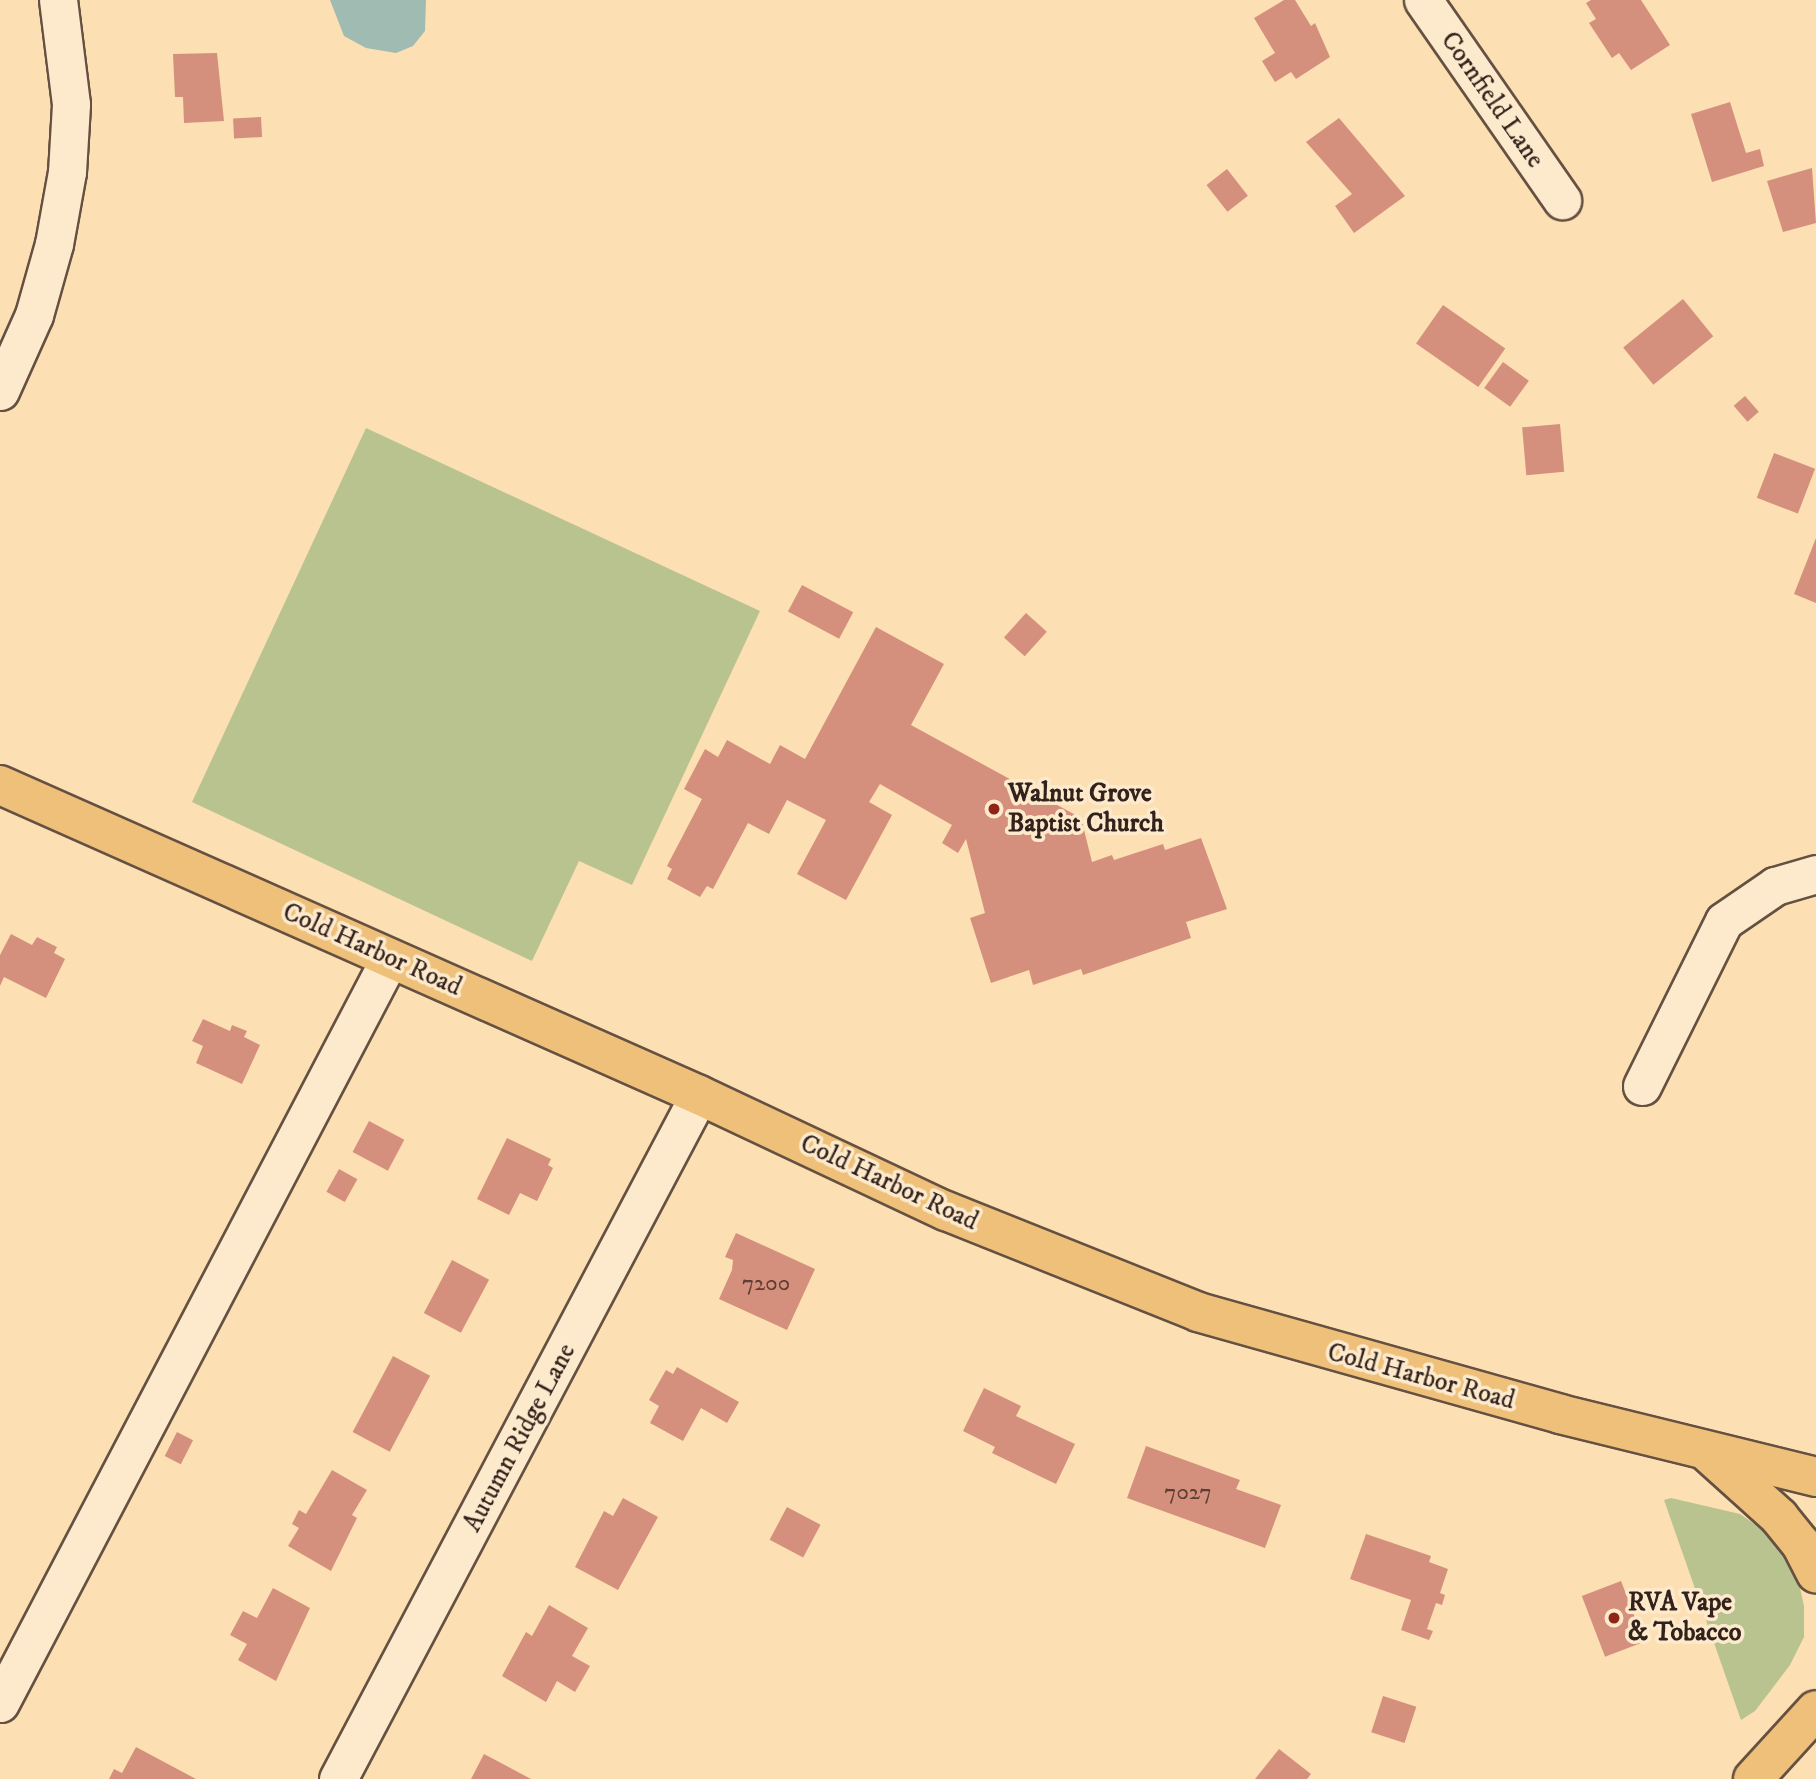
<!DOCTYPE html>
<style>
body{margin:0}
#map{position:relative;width:1816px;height:1779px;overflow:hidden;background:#fcdfb2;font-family:"IM FELL DW Pica",serif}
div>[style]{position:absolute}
.green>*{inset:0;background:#b9c390}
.water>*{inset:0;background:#a0bcb2}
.building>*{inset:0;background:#d5907d;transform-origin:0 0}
.roads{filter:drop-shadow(2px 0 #655142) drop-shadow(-2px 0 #655142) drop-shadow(0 2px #655142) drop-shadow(0 -2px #655142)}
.minor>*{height:37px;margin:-18.5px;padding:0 18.5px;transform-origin:18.5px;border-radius:18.5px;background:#fdeacd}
.major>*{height:38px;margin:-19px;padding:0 19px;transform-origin:19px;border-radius:19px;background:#eec079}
.dots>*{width:19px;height:19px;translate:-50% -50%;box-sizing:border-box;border:4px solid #fdeacd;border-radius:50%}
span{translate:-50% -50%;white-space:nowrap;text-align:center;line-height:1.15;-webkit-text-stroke:7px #fdeacd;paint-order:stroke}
.number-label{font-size:23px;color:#5c3e34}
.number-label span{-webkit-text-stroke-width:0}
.street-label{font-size:26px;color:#33221c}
.poi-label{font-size:26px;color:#33221c;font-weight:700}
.left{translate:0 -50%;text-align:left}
</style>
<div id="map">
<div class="green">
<i style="clip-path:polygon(366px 428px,760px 611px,632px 885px,579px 861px,532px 961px,192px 802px)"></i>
<i style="clip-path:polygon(1671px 1498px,1740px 1514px,1777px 1540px,1796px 1570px,1804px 1606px,1804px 1637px,1790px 1665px,1755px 1711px,1741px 1720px,1664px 1500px)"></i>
</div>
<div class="water">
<i style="clip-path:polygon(330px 0,426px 0,425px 31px,413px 46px,396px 53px,366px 48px,344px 36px)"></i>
</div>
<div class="building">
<i style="clip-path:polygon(1284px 0,1295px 0,1311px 26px,1315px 23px,1330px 57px,1296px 79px,1291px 72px,1275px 82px,1262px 61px,1275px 53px,1254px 18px)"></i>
<i style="clip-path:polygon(1591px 0,1641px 0,1670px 45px,1631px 70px,1619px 53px,1612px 58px,1589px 23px,1596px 19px,1586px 3px)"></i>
<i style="clip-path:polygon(217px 53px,224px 121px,184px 123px,183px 97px,175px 97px,173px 54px)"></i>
<i style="clip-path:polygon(1730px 102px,1746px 153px,1760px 149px,1764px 166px,1712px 182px,1691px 114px)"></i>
<i style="left:261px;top:117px;width:20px;height:28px;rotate:87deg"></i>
<i style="clip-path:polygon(1339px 118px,1405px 196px,1354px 233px,1335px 206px,1352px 194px,1306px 142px)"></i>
<i style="clip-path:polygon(1812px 168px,1816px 223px,1783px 232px,1767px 181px)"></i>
<i style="left:1227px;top:169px;width:34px;height:26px;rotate:52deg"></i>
<i style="left:1683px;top:299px;width:48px;height:77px;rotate:51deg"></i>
<i style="left:1443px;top:305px;width:76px;height:47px;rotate:35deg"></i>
<i style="left:1503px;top:362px;width:32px;height:32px;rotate:36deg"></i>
<i style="left:1745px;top:396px;width:21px;height:15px;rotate:49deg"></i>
<i style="left:1560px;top:424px;width:48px;height:38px;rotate:85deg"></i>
<i style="left:1774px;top:453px;width:44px;height:48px;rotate:21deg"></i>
<i style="clip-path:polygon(1816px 538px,1816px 603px,1794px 594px)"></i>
<i style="left:802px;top:585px;width:58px;height:30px;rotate:28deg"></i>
<i style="left:1026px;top:613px;width:28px;height:33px;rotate:42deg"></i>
<i style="clip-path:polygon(876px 627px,944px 664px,911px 725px,1081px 818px,1092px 862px,1112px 855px,1114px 860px,1163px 844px,1165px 850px,1201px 838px,1227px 909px,1186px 922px,1191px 938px,1083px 975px,1081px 969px,1033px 985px,1029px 970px,991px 983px,970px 918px,985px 913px,966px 839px,958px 853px,942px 843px,952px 825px,880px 784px,869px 802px,892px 815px,846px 900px,797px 874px,826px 820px,787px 800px,769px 834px,748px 823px,713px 889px,707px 886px,700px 897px,667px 879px,672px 869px,667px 866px,702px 799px,684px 789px,705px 749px,718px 757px,727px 740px,770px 764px,780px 745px,805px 759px)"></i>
<i style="clip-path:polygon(11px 934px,32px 945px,37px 937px,57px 947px,54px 953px,65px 959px,46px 998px,4px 977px,0 986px,0 955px)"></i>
<i style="clip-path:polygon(203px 1019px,230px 1031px,232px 1025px,247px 1031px,244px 1037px,260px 1045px,242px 1084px,196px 1063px,203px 1046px,192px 1041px)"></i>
<i style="left:369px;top:1121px;width:40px;height:35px;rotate:28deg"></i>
<i style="clip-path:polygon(507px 1138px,551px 1159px,548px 1165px,553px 1168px,537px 1201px,520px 1193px,509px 1215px,477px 1199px)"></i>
<i style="left:339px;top:1169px;width:21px;height:26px;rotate:29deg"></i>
<i style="clip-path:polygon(736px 1233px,815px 1269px,787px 1330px,719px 1299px,732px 1270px,733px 1260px,725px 1257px)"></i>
<i style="left:452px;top:1260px;width:42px;height:60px;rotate:28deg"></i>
<i style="left:393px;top:1356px;width:42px;height:86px;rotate:28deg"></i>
<i style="clip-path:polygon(677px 1367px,739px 1402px,727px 1423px,701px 1408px,683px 1441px,650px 1423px,659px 1406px,649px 1400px,666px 1370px,673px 1374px)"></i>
<i style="clip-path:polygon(984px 1388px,1021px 1406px,1016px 1416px,1075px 1444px,1056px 1484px,992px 1453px,995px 1447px,963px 1431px)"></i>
<i style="left:177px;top:1432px;width:18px;height:27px;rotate:27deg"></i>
<i style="clip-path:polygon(1146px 1446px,1240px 1480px,1236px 1489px,1281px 1505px,1265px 1548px,1127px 1498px)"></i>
<i style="clip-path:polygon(332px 1470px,367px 1490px,352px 1515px,357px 1518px,331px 1571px,288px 1546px,299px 1528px,292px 1524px,299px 1510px,306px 1514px)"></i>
<i style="clip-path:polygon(623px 1498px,658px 1517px,618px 1590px,575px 1567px,604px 1511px,613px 1516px)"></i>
<i style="left:787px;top:1507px;width:38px;height:37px;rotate:28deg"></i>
<i style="clip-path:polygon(1366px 1534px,1431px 1556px,1429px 1562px,1448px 1569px,1440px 1593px,1445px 1595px,1442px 1605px,1436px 1603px,1427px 1629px,1433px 1631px,1429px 1640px,1401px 1630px,1411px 1600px,1350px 1579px)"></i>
<i style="left:1621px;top:1581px;width:65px;height:42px;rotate:69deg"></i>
<i style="clip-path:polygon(273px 1588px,310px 1608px,276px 1681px,238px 1660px,247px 1644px,230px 1635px,243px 1611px,257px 1618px)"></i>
<i style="clip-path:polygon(549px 1605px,588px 1628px,572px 1656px,590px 1666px,575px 1692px,557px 1681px,546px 1702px,502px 1676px,526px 1632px,532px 1636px)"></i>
<i style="left:1383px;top:1696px;width:35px;height:38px;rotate:18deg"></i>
<i style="clip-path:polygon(136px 1747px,196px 1779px,109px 1779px,114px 1769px,122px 1773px)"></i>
<i style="clip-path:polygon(1279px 1749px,1311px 1774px,1307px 1779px,1255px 1779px)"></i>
<i style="clip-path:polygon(484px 1754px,531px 1779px,471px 1779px)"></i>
</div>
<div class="roads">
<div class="minor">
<i style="left:1423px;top:0;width:244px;rotate:55.2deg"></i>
<i style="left:0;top:391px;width:83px;rotate:-65.9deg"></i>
<i style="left:34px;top:315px;width:74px;rotate:-74.3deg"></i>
<i style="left:54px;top:244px;width:73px;rotate:-79.8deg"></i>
<i style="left:67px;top:172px;width:68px;rotate:-86.6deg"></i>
<i style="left:71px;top:104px;width:105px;rotate:-97.1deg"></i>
<i style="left:1642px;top:1086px;width:184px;rotate:-63.6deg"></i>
<i style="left:1724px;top:921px;width:62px;rotate:-34.5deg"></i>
<i style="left:1775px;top:886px;width:43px;rotate:-16.3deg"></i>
<i style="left:0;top:1703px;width:841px;rotate:-62.37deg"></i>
<i style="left:338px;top:1779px;width:773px;rotate:-62.18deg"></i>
</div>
<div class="major">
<i style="left:0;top:785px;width:765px;rotate:23.92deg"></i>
<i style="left:699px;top:1095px;width:273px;rotate:25.2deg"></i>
<i style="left:946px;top:1211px;width:271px;rotate:21.8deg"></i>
<i style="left:1198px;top:1312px;width:376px;rotate:15.7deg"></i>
<i style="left:1560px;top:1414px;width:264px;rotate:13.8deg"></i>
<i style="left:1708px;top:1453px;width:96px;rotate:42deg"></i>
<i style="left:1779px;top:1517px;width:35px;rotate:51deg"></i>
<i style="left:1801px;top:1544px;width:33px;rotate:63deg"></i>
<i style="left:1753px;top:1779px;width:93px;rotate:-47.6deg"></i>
</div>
</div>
<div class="dots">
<i style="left:994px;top:809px;background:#8f2418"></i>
<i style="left:1614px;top:1618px;background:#8f2418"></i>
</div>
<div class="number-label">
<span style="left:766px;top:1284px">7200</span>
<span style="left:1188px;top:1493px">7027</span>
</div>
<div class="street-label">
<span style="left:1492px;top:100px;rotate:55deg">Cornfield Lane</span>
<span style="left:372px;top:950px;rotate:24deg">Cold Harbor Road</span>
<span style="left:889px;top:1183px;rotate:25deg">Cold Harbor Road</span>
<span style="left:1421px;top:1377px;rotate:15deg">Cold Harbor Road</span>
<span style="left:520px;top:1438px;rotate:-62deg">Autumn Ridge Lane</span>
</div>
<div class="poi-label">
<span class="left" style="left:1008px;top:809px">Walnut Grove<br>Baptist Church</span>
<span class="left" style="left:1628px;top:1618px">RVA Vape<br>&amp; Tobacco</span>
</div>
</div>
